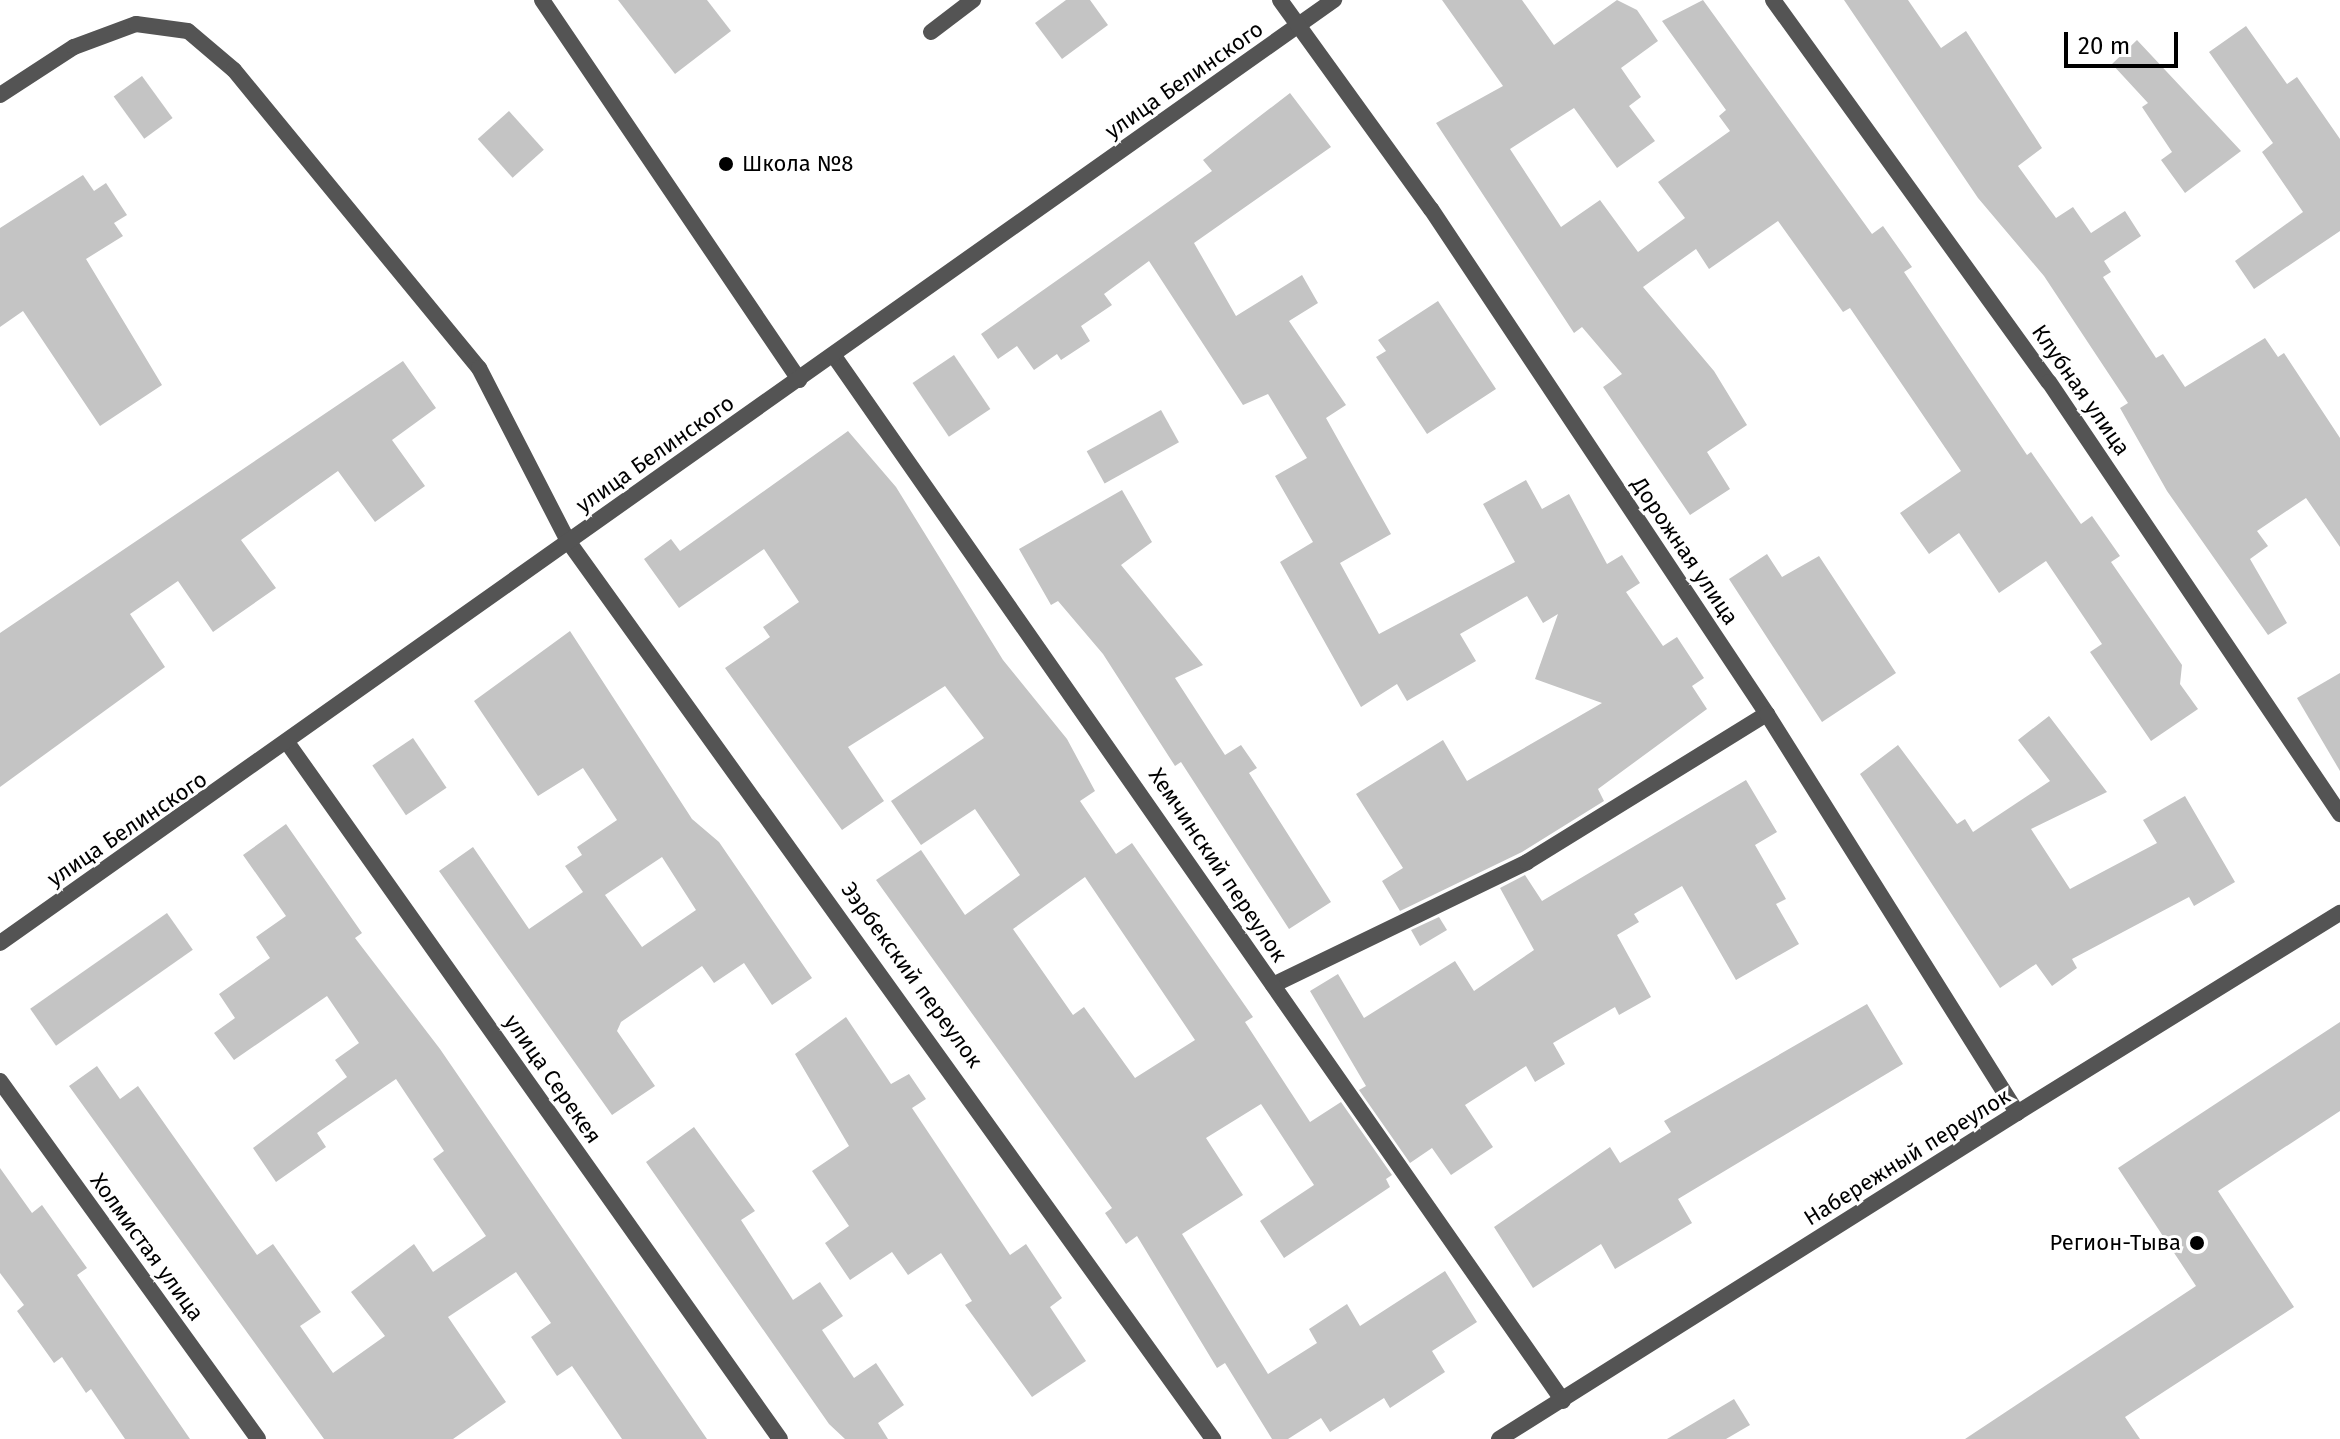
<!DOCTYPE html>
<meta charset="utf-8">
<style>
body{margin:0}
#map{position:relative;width:2340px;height:1439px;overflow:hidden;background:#fff;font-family:"Fira Sans",sans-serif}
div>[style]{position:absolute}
.building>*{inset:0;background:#c4c4c4;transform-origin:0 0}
.service>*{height:16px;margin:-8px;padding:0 8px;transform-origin:8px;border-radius:8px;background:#545454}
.minor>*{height:16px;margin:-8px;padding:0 8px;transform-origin:8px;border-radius:8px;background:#545454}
.tertiary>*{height:16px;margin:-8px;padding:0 8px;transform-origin:8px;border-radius:8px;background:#545454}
.dots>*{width:22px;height:22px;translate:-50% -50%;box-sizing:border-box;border:4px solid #fff;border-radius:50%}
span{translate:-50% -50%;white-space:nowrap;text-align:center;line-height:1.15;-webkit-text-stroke:6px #fff;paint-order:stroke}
.street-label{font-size:22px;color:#000}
.poi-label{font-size:22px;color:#000}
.left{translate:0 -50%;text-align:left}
.right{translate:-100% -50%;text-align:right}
.scale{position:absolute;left:2064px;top:32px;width:114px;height:36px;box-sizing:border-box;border:4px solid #000;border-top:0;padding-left:10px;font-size:24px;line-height:28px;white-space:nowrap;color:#000;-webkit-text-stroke:6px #fff;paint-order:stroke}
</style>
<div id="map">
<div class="building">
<i style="clip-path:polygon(618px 0,707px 0,731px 31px,675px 74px)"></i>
<i style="clip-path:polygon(1066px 0,1090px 0,1108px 25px,1062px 59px,1035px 23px)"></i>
<i style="clip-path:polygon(1442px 0,1522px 0,1554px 45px,1617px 0,1637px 10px,1658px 41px,1621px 68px,1641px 97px,1629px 106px,1655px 141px,1617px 168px,1574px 108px,1510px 149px,1561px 227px,1600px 200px,1638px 252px,1685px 218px,1658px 182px,1730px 131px,1719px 116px,1726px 110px,1662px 21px,1703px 0,1872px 234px,1883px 226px,1912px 267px,1904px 272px,2027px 455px,2031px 452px,2081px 524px,2092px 516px,2120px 556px,2111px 562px,2182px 665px,2180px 684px,2198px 709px,2151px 741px,2090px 652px,2102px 644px,2046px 561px,1999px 593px,1959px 533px,1929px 554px,1900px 513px,1961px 471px,1850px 308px,1843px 312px,1778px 221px,1709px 269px,1696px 249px,1643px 287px,1714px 371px,1747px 425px,1707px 452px,1730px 489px,1690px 515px,1603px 387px,1622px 374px,1582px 327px,1574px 333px,1436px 123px,1503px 86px)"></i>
<i style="clip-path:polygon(1844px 0,1908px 0,1941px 48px,1966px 31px,2042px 148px,2018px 166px,2056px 218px,2073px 207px,2091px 233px,2125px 211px,2141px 236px,2104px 261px,2111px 272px,2103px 277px,2156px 358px,2163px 354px,2185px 387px,2265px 338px,2278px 357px,2284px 353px,2340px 438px,2340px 547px,2306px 498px,2257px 531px,2268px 546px,2250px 559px,2287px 623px,2268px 635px,2167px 491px,2120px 408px,2128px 403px,2044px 276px,1978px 198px)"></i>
<i style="clip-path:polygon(2246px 26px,2287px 84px,2297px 77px,2340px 139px,2340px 231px,2254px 289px,2235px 261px,2303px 212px,2262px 152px,2273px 143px,2209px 52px)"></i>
<i style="clip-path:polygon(2137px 40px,2241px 151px,2185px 193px,2161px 160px,2172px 152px,2142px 107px,2148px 103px,2112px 64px)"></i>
<i style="left:142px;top:76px;width:52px;height:35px;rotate:54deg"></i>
<i style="clip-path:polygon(1290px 93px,1331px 147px,1194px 243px,1236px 316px,1302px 275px,1318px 303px,1289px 321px,1346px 405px,1326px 418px,1391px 534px,1340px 563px,1379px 634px,1515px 562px,1483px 504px,1526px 480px,1542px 509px,1569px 494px,1607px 564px,1622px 555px,1640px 583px,1626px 592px,1663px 646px,1677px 637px,1704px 678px,1692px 686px,1707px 709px,1598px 789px,1604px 801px,1522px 852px,1400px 911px,1382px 881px,1403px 868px,1356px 794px,1443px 740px,1467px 781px,1602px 703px,1535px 679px,1558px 614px,1543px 623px,1527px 596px,1460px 634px,1476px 661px,1407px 701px,1397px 684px,1361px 707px,1280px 562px,1313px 542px,1275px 476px,1307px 458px,1268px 394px,1243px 405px,1149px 261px,1104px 294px,1112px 305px,1081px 326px,1090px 341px,1061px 360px,1057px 354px,1034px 370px,1017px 346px,998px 359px,981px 334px,1212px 171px,1203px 160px)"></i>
<i style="left:509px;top:111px;width:52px;height:42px;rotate:48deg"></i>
<i style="clip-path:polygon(83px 175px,94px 191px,106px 183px,127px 215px,114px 223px,123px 236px,86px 259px,162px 385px,100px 426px,23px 311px,0 327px,0 228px)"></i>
<i style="clip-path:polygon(1438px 301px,1496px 389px,1427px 434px,1376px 357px,1386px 351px,1378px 340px)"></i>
<i style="left:954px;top:355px;width:65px;height:50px;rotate:56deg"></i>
<i style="clip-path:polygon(403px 361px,436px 408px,392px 440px,425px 486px,375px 522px,338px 471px,241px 540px,276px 588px,213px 632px,178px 581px,130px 614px,165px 667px,0 787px,0 633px)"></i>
<i style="left:1161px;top:410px;width:37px;height:85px;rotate:61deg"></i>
<i style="clip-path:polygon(evenodd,848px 431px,896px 487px,1003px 660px,1067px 739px,1095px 791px,1080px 801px,1116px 854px,1132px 843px,1253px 1017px,1245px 1022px,1310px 1122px,1341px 1102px,1392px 1175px,1386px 1179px,1390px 1187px,1284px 1258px,1260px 1221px,1314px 1185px,1261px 1104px,1206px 1138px,1243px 1195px,1182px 1234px,1268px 1374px,1317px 1343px,1309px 1329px,1347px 1304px,1360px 1326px,1445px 1271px,1477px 1322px,1432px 1351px,1445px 1372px,1390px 1408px,1384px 1398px,1330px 1432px,1321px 1418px,1288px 1439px,1272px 1439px,1225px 1363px,1217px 1368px,1137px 1236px,1126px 1244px,1105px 1213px,1112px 1208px,876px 880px,921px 850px,965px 915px,1020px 875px,975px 809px,921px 845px,891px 801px,984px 738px,945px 686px,848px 747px,884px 801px,842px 830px,725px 668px,770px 637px,763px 627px,799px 602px,764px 549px,679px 608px,644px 559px,671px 539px,680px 551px,848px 431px,1085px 877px,1195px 1040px,1135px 1078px,1084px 1007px,1073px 1015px,1013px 929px,1085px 877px)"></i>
<i style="clip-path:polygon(1122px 490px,1152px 542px,1121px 565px,1203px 665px,1175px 678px,1225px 755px,1241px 745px,1257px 768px,1249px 773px,1331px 902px,1289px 929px,1181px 762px,1175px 766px,1103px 654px,1058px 601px,1051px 605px,1019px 549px)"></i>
<i style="clip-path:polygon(1767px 554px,1782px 577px,1819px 556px,1896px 673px,1822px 722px,1729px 579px)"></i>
<i style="clip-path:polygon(evenodd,570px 631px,692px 819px,719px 842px,812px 978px,772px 1005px,744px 963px,714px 983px,702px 966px,621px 1022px,617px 1031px,655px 1086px,612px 1115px,439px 871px,473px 847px,529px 929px,583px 892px,565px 866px,582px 855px,577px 847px,617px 820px,583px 768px,538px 796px,474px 701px,570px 631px,662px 857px,696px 910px,642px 947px,605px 895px,662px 857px)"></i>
<i style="clip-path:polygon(2340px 673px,2340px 771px,2297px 698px)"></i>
<i style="clip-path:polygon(2049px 716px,2107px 792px,2031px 829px,2070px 889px,2157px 843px,2143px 820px,2185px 796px,2235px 882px,2194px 906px,2189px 897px,2072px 959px,2077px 968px,2052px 986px,2036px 964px,2000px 988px,1860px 774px,1898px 745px,1957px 824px,1965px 819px,1973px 832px,2050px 781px,2018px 740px)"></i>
<i style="left:413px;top:738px;width:60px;height:49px;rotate:56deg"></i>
<i style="clip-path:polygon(1746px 780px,1777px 832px,1755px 845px,1786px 899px,1776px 904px,1799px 944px,1736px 980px,1682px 886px,1634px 914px,1639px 922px,1617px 935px,1651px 997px,1619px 1015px,1615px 1007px,1553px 1043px,1565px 1064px,1535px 1082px,1526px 1066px,1465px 1105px,1493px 1147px,1451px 1175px,1432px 1148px,1410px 1163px,1359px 1090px,1366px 1086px,1310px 991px,1338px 974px,1364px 1018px,1455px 961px,1474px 991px,1534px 950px,1500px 888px,1525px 875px,1542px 901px)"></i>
<i style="clip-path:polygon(286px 824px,362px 933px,355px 938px,440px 1049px,707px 1439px,622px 1439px,572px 1366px,557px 1376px,531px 1337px,551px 1323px,516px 1272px,448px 1317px,506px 1402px,453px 1439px,324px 1439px,69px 1086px,97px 1066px,120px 1099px,138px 1086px,257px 1255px,273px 1244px,321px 1312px,300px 1326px,333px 1373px,385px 1336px,351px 1292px,414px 1244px,433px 1272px,486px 1236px,433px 1159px,444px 1151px,396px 1079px,317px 1133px,326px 1147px,276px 1182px,253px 1148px,347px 1077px,335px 1060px,359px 1043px,327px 996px,234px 1060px,214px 1033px,235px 1018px,219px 994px,270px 958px,256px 937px,286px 916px,243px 855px)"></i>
<i style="left:167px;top:913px;width:45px;height:167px;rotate:55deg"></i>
<i style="clip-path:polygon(1439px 917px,1447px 930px,1420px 946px,1411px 930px)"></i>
<i style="clip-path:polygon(1867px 1004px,1903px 1064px,1678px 1199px,1692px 1223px,1615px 1269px,1601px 1244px,1533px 1288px,1494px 1227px,1610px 1147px,1620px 1163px,1671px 1132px,1664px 1121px)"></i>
<i style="clip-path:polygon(846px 1017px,891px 1084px,909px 1074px,926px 1099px,912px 1108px,1010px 1255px,1026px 1244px,1062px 1298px,1050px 1307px,1086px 1361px,1032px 1397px,965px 1305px,972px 1301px,941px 1253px,908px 1275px,892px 1252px,850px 1280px,825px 1243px,849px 1226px,812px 1171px,849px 1146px,795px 1054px)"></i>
<i style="clip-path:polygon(2340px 1022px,2340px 1111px,2218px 1191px,2294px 1307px,2125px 1417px,2140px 1439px,1965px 1439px,2196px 1286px,2118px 1168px)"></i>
<i style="clip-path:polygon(694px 1127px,755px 1211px,741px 1220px,793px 1300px,820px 1282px,843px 1316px,822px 1330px,854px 1378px,876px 1363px,904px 1405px,878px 1423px,888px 1439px,845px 1439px,829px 1424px,646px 1162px)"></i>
<i style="clip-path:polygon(0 1168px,32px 1213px,42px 1205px,87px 1268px,77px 1275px,190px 1439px,125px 1439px,91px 1389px,86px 1393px,62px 1357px,54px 1363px,17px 1311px,24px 1305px,0 1273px)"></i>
<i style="clip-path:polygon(1734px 1399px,1750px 1425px,1726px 1439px,1667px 1439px)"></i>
</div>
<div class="service">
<i style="left:542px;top:0;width:459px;rotate:55.9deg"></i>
<i style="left:931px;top:32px;width:53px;rotate:-37.3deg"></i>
<i style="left:1273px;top:985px;width:282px;rotate:-25.8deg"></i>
<i style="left:1527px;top:862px;width:282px;rotate:-31.7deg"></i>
</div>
<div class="minor">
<i style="left:1773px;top:0;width:471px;rotate:54.2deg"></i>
<i style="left:2049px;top:382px;width:521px;rotate:56.04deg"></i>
<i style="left:0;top:95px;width:88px;rotate:-33deg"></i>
<i style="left:74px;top:47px;width:66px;rotate:-20.4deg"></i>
<i style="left:136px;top:24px;width:52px;rotate:7.7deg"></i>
<i style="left:188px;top:31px;width:60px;rotate:40.3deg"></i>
<i style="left:234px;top:70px;width:386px;rotate:50.6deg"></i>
<i style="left:479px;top:368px;width:195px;rotate:62.8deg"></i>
<i style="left:568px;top:541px;width:1106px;rotate:54.31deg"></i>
<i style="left:834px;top:356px;width:1274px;rotate:55.1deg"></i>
<i style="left:289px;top:745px;width:850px;rotate:54.72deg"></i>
<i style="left:0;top:943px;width:1634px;rotate:-35.26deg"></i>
<i style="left:0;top:1081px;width:441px;rotate:54.2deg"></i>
<i style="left:2017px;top:1113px;width:380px;rotate:-31.8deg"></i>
</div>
<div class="tertiary">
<i style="left:1280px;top:0;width:258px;rotate:54.2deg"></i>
<i style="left:1431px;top:209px;width:607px;rotate:56.36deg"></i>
<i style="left:1767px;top:714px;width:471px;rotate:57.9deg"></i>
<i style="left:2017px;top:1113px;width:612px;rotate:147.82deg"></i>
</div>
<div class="dots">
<i style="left:726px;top:164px;background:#000"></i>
<i style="left:2197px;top:1243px;background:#000"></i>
</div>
<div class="street-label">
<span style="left:1184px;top:80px;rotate:-35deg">улица Белинского</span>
<span style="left:2081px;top:390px;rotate:55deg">Клубная улица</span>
<span style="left:655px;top:454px;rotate:-35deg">улица Белинского</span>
<span style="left:1685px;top:551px;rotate:56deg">Дорожная улица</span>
<span style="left:127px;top:829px;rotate:-34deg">улица Белинского</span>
<span style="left:1218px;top:865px;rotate:56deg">Хемчинский переулок</span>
<span style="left:912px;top:975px;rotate:54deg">Ээрбекский переулок</span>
<span style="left:553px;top:1079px;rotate:55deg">улица Серекея</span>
<span style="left:1907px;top:1157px;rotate:-32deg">Набережный переулок</span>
<span style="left:147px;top:1247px;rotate:54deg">Холмистая улица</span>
</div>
<div class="poi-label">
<span class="left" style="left:742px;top:164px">Школа №8</span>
<span class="right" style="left:2181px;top:1243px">Регион-Тыва</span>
</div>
<div class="scale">20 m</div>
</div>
